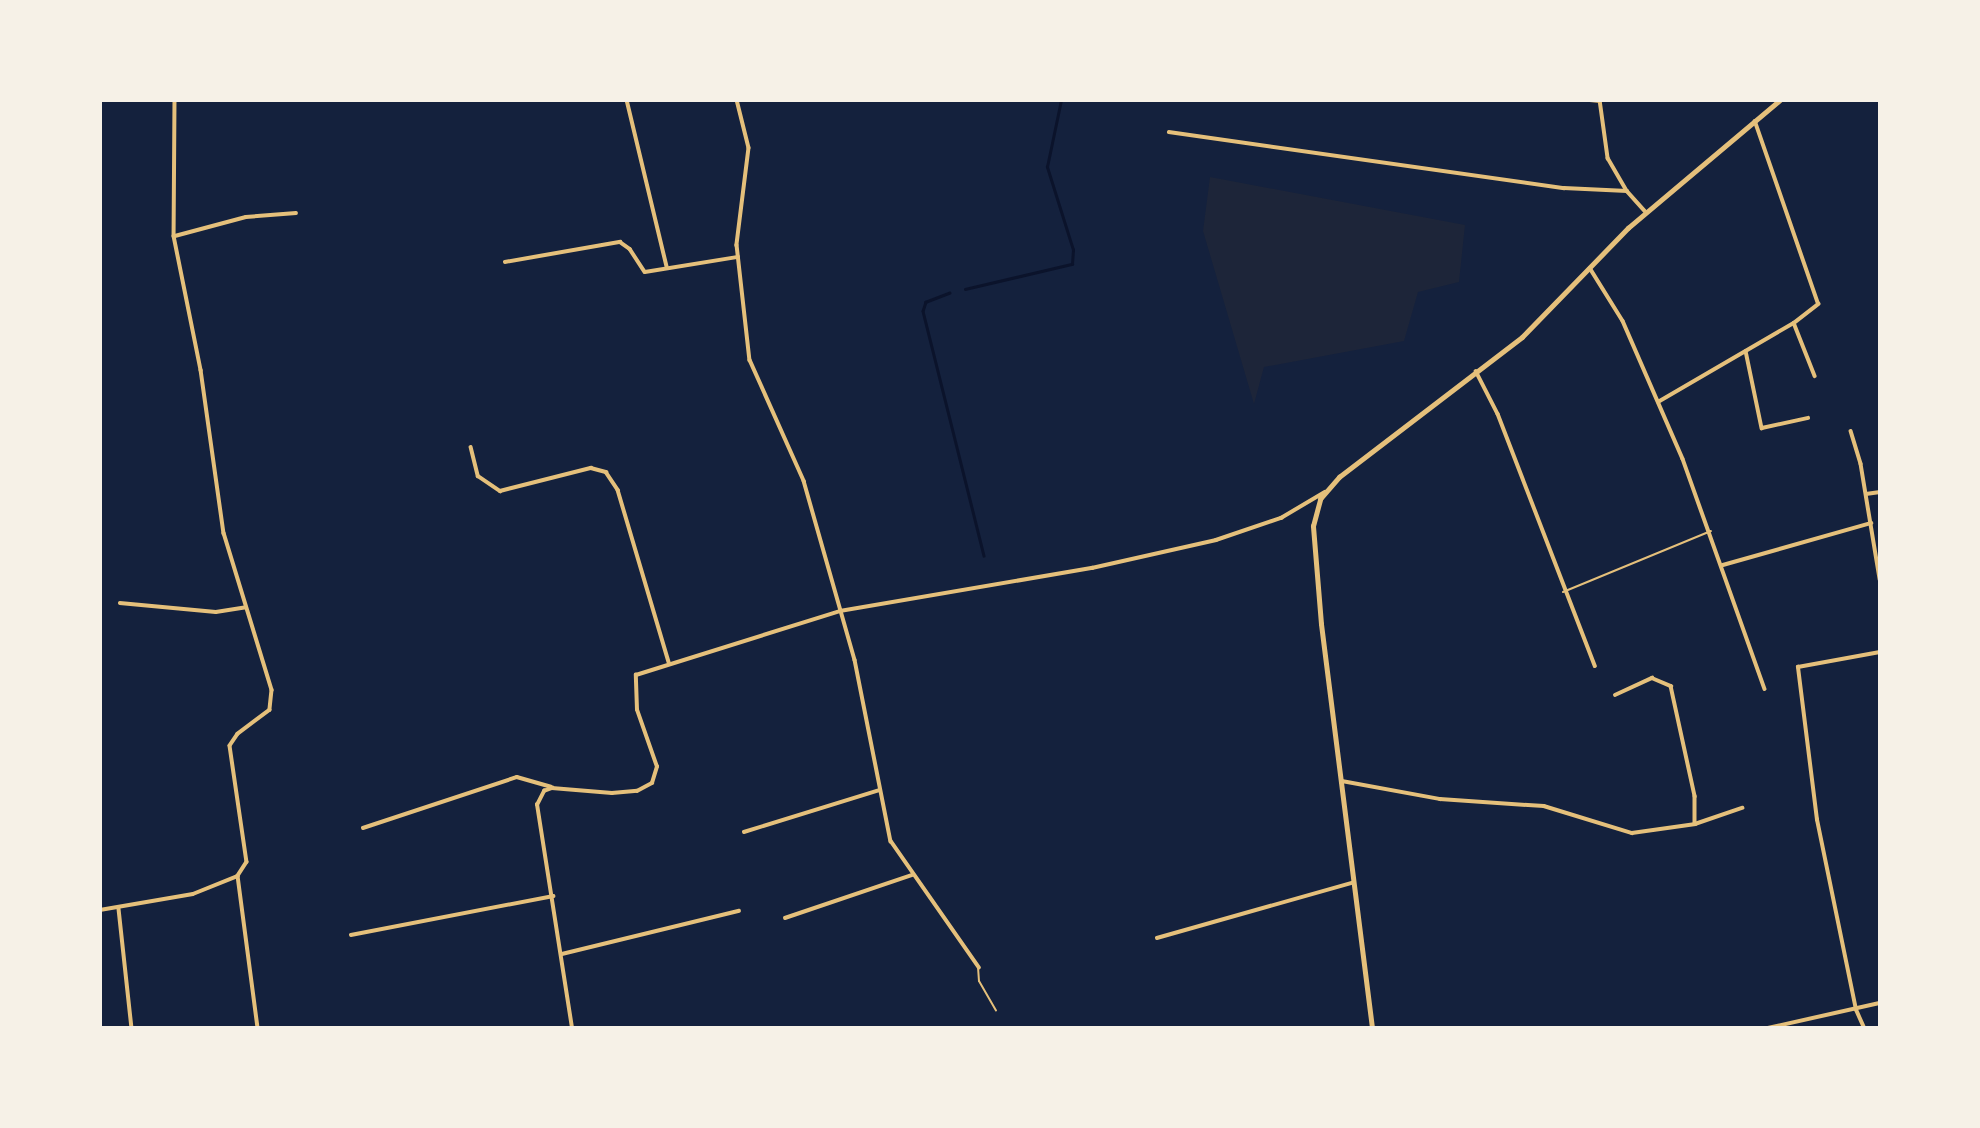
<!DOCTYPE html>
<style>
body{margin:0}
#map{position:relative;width:1980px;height:1128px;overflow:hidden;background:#14213d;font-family:Ubuntu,sans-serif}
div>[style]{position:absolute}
.green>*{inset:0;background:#1d2539}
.stream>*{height:2.5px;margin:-1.25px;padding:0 1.25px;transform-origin:1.25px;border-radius:1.25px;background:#0b132b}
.service>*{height:2px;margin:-1px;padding:0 1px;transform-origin:1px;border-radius:1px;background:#e5c07b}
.minor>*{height:3.5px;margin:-1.75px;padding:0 1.75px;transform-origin:1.75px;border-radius:1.75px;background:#e5c07b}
.tertiary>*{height:4.5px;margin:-2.25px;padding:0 2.25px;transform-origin:2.25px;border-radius:2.25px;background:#e5c07b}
span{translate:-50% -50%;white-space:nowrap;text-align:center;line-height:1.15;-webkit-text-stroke:7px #f6f1e7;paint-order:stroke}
.frame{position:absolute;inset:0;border:102px solid #f6f1e7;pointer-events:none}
</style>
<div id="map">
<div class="green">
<i style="clip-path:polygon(1210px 177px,1465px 225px,1459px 282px,1418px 292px,1404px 341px,1264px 367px,1254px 404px,1203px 231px)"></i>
</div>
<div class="stream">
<i style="left:965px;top:289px;width:110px;rotate:-13.2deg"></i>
<i style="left:1072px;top:264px;width:14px;rotate:-86deg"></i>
<i style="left:1073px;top:250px;width:87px;rotate:-107.4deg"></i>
<i style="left:1047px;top:167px;width:68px;rotate:-78.2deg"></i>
<i style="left:950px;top:293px;width:26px;rotate:159deg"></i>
<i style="left:926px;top:302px;width:9px;rotate:108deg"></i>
<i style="left:923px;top:311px;width:252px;rotate:76deg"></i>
</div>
<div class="service">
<i style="left:1563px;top:592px;width:160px;rotate:-22.4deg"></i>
<i style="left:978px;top:967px;width:14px;rotate:86deg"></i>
<i style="left:979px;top:981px;width:34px;rotate:60deg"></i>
</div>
<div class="minor">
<i style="left:175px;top:100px;width:136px;rotate:90.4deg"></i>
<i style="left:174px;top:236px;width:137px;rotate:78.6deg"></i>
<i style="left:201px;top:370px;width:165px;rotate:82deg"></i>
<i style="left:224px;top:533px;width:164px;rotate:73deg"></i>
<i style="left:272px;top:690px;width:20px;rotate:96deg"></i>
<i style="left:270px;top:710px;width:40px;rotate:143deg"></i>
<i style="left:238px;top:734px;width:14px;rotate:124deg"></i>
<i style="left:230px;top:746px;width:117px;rotate:81.7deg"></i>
<i style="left:247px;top:862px;width:17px;rotate:123deg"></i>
<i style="left:238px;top:876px;width:153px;rotate:82.5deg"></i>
<i style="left:627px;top:100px;width:171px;rotate:76.5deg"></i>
<i style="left:737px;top:100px;width:49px;rotate:76deg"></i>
<i style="left:749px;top:148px;width:98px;rotate:97.1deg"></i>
<i style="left:737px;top:245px;width:116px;rotate:83.6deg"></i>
<i style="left:750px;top:360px;width:133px;rotate:65.9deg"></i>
<i style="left:804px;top:481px;width:186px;rotate:74.1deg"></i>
<i style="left:855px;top:660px;width:185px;rotate:78.8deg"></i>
<i style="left:891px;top:841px;width:154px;rotate:55.1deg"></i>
<i style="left:1590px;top:100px;width:10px;rotate:6deg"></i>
<i style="left:1600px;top:100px;width:59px;rotate:82.1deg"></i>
<i style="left:1608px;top:158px;width:38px;rotate:60deg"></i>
<i style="left:1627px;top:191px;width:28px;rotate:48deg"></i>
<i style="left:1169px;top:132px;width:399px;rotate:8.1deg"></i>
<i style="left:1564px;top:188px;width:63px;rotate:2.7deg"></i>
<i style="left:175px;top:236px;width:73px;rotate:-15deg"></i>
<i style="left:246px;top:217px;width:50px;rotate:-4.6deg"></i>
<i style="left:505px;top:262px;width:117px;rotate:-9.9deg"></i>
<i style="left:620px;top:242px;width:12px;rotate:35deg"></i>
<i style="left:630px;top:249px;width:27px;rotate:57deg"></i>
<i style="left:645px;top:272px;width:94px;rotate:-9.2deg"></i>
<i style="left:1590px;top:268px;width:62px;rotate:58.1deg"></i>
<i style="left:1623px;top:321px;width:150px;rotate:66.5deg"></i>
<i style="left:1683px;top:459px;width:244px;rotate:70.4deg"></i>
<i style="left:1794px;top:323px;width:57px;rotate:68.4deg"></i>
<i style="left:1746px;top:351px;width:79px;rotate:78.3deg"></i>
<i style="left:1762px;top:428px;width:47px;rotate:-12.3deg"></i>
<i style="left:1476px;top:371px;width:48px;rotate:62.9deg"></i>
<i style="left:1498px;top:414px;width:270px;rotate:68.9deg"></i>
<i style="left:1658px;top:402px;width:157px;rotate:-30.2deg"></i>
<i style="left:1794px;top:323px;width:31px;rotate:-38deg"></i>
<i style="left:1818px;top:304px;width:193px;rotate:-109.1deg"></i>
<i style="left:1851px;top:431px;width:34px;rotate:73deg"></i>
<i style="left:1861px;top:464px;width:117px;rotate:80.6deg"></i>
<i style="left:471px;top:447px;width:30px;rotate:76deg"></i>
<i style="left:478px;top:476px;width:27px;rotate:34deg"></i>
<i style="left:500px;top:491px;width:94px;rotate:-14.2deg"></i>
<i style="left:591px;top:468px;width:16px;rotate:15deg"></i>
<i style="left:606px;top:472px;width:22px;rotate:56deg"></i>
<i style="left:618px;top:490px;width:179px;rotate:73.5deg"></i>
<i style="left:1866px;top:494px;width:14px;rotate:-8deg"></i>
<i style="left:1723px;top:565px;width:154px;rotate:-15.8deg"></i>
<i style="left:120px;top:603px;width:96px;rotate:5.4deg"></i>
<i style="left:216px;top:612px;width:30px;rotate:-9deg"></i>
<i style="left:1615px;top:695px;width:41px;rotate:-24.7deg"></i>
<i style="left:1652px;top:678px;width:21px;rotate:23deg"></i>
<i style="left:1671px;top:686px;width:113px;rotate:77.7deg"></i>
<i style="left:1695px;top:796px;width:28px;rotate:90deg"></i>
<i style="left:1342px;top:781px;width:100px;rotate:10.4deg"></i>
<i style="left:1440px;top:799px;width:104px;rotate:3.9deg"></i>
<i style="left:1544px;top:806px;width:92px;rotate:17.1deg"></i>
<i style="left:1632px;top:833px;width:64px;rotate:-8.1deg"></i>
<i style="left:1695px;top:824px;width:50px;rotate:-18.8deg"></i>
<i style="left:363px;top:828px;width:162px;rotate:-18.3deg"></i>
<i style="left:517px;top:777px;width:35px;rotate:16deg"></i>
<i style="left:744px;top:832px;width:142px;rotate:-17.2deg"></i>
<i style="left:119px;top:909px;width:120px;rotate:83.8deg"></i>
<i style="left:100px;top:910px;width:94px;rotate:-9.8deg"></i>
<i style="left:193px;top:894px;width:48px;rotate:-21.8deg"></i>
<i style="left:785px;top:918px;width:134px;rotate:-18.7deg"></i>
<i style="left:351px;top:935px;width:206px;rotate:-10.9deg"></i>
<i style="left:1157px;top:938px;width:203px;rotate:-15.8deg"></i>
<i style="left:562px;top:954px;width:182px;rotate:-13.7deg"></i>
<i style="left:572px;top:1028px;width:226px;rotate:-98.9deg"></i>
<i style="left:537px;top:805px;width:16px;rotate:-63deg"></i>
<i style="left:544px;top:791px;width:9px;rotate:-21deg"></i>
<i style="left:552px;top:788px;width:60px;rotate:4.8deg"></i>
<i style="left:612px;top:793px;width:25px;rotate:-5deg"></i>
<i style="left:637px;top:791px;width:17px;rotate:-28deg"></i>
<i style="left:652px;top:783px;width:17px;rotate:-73deg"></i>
<i style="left:657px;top:767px;width:60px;rotate:-109.3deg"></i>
<i style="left:637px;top:710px;width:35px;rotate:-92deg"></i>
<i style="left:636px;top:675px;width:214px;rotate:-17.4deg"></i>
<i style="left:840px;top:611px;width:256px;rotate:-9.7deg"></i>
<i style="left:1092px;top:568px;width:127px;rotate:-12.7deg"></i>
<i style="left:1216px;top:540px;width:69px;rotate:-18.7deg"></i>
<i style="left:1281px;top:518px;width:51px;rotate:-30.6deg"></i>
<i style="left:1768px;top:1028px;width:115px;rotate:-12.6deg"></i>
<i style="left:1864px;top:1028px;width:20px;rotate:-114deg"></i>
<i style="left:1856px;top:1010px;width:194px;rotate:-101.6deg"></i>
<i style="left:1817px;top:820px;width:154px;rotate:-97.1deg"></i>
<i style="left:1798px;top:667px;width:83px;rotate:-10.4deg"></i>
</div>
<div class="tertiary">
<i style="left:1372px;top:1028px;width:407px;rotate:-97.2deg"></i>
<i style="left:1321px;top:624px;width:98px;rotate:-94.7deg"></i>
<i style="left:1313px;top:526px;width:28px;rotate:-75deg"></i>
<i style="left:1320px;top:499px;width:29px;rotate:-49deg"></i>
<i style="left:1339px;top:477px;width:230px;rotate:-37.4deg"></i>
<i style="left:1522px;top:337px;width:152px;rotate:-45.8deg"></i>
<i style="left:1628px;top:228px;width:199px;rotate:-40.1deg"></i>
</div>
<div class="frame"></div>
</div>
